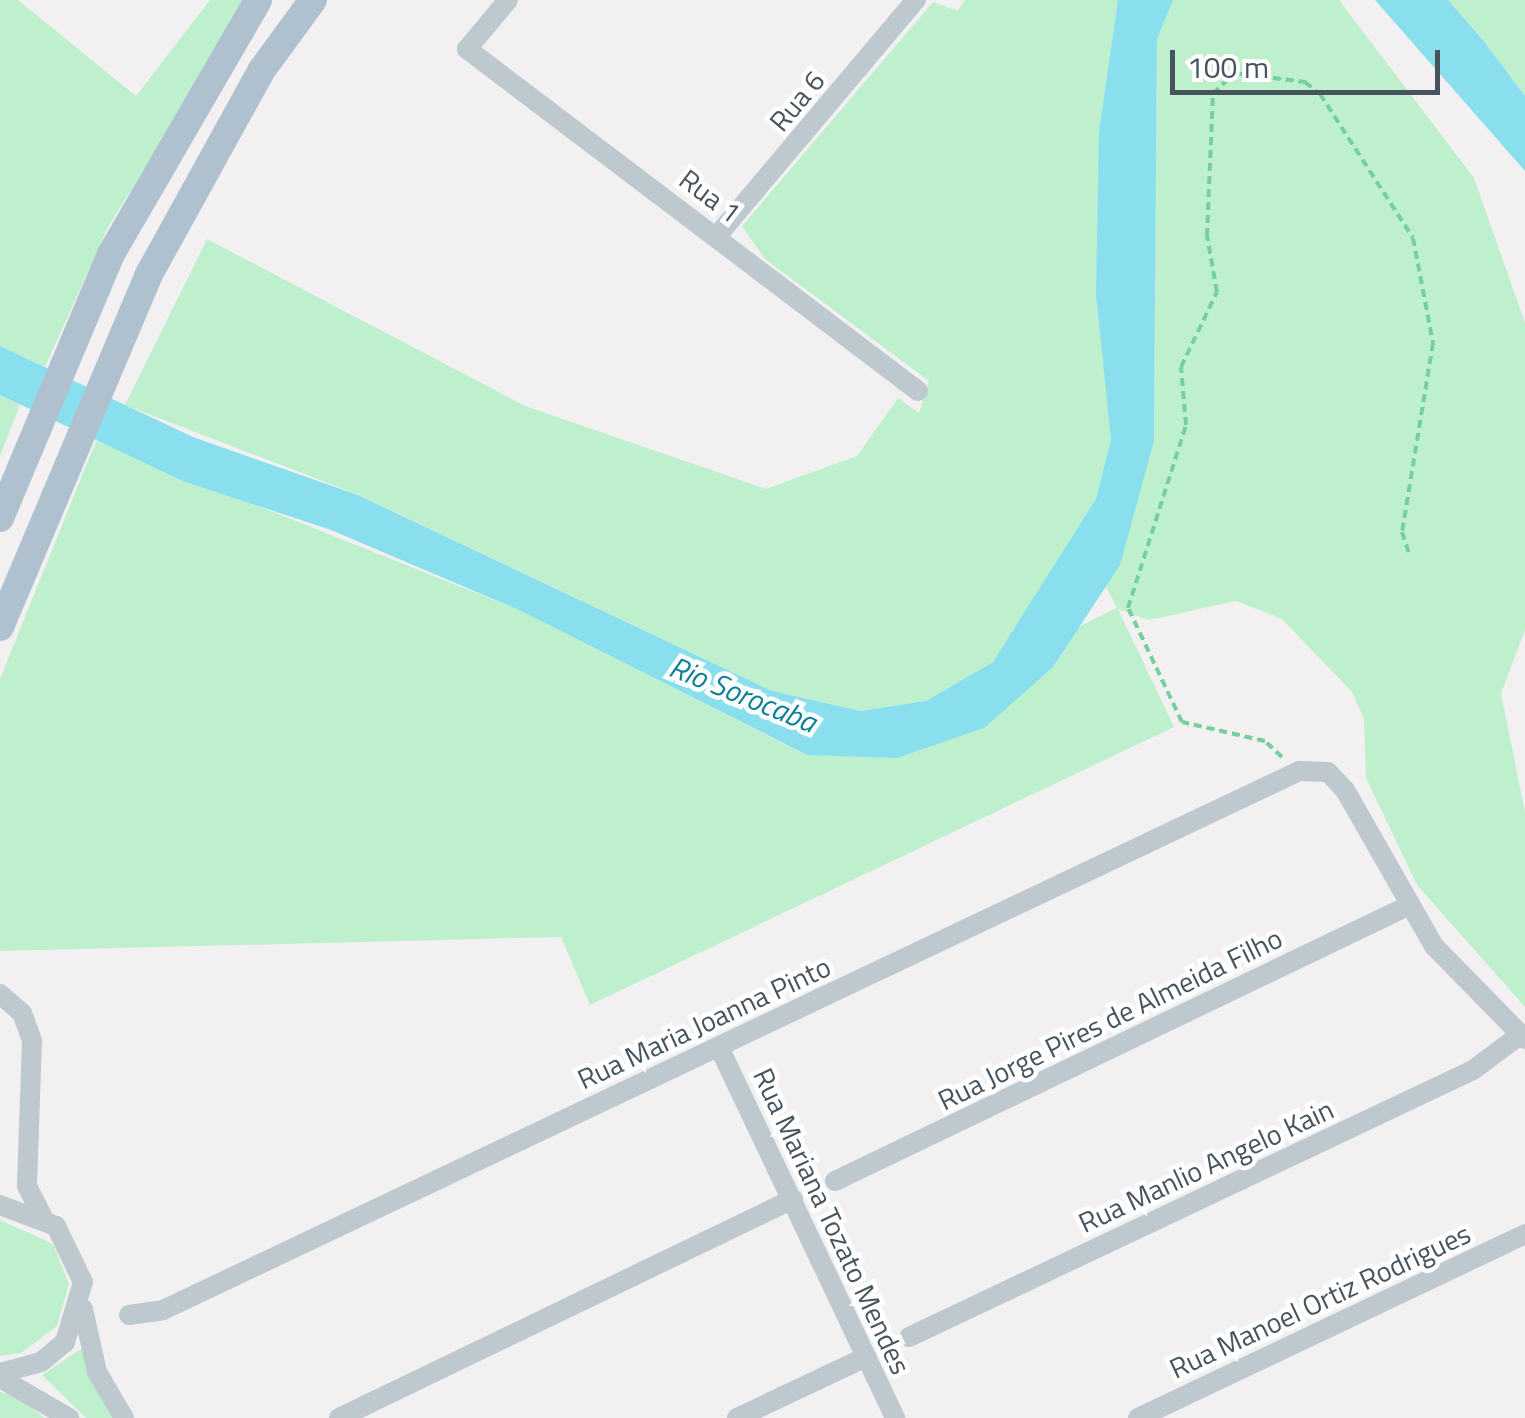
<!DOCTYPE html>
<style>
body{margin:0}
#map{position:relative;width:1525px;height:1418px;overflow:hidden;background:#f2f0f0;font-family:"Titillium Web",sans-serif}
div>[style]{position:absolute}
.green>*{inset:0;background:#bef0ce}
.water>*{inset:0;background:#8adfee}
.path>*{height:4px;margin-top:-2px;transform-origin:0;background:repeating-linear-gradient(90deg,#75cf9e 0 8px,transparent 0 13px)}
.minor>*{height:20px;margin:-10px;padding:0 10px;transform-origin:10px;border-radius:10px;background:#bdc8cf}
.major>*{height:28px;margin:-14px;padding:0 14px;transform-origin:14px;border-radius:14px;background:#afc1cf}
span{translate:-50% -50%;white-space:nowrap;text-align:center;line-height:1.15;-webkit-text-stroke:9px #fff;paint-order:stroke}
.street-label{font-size:28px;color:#47545e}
.water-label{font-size:30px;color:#0a8197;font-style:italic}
.scale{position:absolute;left:1170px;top:50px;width:270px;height:45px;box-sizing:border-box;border:5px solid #47545e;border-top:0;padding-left:12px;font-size:30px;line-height:35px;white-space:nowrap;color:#47545e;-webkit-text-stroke:8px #fff;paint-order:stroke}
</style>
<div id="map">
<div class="green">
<i style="clip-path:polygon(0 0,18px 0,136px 96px,210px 0,250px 0,108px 227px,45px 367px,0 346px)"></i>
<i style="clip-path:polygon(965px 0,1118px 0,1099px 132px,1111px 439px,1096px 499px,1036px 604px,993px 662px,926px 701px,861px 711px,772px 691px,359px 495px,125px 405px,207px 239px,525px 406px,766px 489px,857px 456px,898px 398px,919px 413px,929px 381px,765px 259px,742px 226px,933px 2px,957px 11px)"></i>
<i style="clip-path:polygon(1173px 0,1339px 0,1474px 178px,1525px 323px,1525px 630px,1501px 693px,1525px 812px,1525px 1007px,1417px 885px,1366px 778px,1364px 719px,1352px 692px,1282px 619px,1236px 601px,1149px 620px,1118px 609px,1174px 727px,590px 1005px,561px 937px,0 951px,0 679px,96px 441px,521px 611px,806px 755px,1053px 667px,1078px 627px,1117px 608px,1106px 586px,1154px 441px,1157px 39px)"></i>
<i style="clip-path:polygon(1448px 0,1525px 0,1525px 96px,1483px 40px)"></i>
<i style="clip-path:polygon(0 395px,20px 405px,0 456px)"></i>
<i style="clip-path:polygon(0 1220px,53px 1244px,69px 1284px,57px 1326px,21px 1353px,0 1356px)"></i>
<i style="clip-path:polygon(82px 1348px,116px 1418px,86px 1418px,42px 1375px)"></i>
<i style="clip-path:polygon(0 1392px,15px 1396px,45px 1418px,0 1418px)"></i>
</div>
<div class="water">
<i style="clip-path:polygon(1118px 0,1173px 0,1157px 39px,1154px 441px,1120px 565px,1053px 667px,984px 728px,897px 758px,807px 755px,521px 611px,331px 530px,183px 481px,0 395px,0 346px,193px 437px,358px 495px,772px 691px,861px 711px,926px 701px,993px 662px,1096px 499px,1111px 439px,1096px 295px,1099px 131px)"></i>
<i style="clip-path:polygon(1375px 0,1448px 0,1483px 40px,1525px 96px,1525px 171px)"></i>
</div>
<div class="path">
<i style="left:1282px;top:757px;width:23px;rotate:-137deg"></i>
<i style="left:1265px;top:741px;width:85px;rotate:-167.1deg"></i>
<i style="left:1182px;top:722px;width:126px;rotate:-115.3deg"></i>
<i style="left:1128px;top:608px;width:192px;rotate:-72.4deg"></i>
<i style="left:1186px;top:425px;width:58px;rotate:-94.9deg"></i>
<i style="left:1181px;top:367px;width:83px;rotate:-64.4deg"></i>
<i style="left:1217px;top:292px;width:57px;rotate:-100.1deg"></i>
<i style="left:1207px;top:236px;width:142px;rotate:-87.6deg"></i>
<i style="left:1213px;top:94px;width:30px;rotate:-45deg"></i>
<i style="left:1234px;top:73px;width:72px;rotate:7.2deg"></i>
<i style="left:1305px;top:82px;width:19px;rotate:39deg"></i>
<i style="left:1320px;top:94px;width:171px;rotate:57.1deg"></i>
<i style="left:1413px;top:238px;width:107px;rotate:79.2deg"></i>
<i style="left:1433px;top:343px;width:192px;rotate:99.3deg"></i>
<i style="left:1402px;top:532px;width:26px;rotate:72deg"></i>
</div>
<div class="minor">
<i style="left:508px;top:0;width:64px;rotate:129.9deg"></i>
<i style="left:467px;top:49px;width:566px;rotate:37.17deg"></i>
<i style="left:717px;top:236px;width:309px;rotate:-49.9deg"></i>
<i style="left:0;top:994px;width:29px;rotate:41deg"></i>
<i style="left:22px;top:1013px;width:30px;rotate:70deg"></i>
<i style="left:32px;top:1041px;width:145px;rotate:92deg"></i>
<i style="left:27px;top:1186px;width:34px;rotate:63deg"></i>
<i style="left:719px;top:1047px;width:411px;rotate:64.6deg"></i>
<i style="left:835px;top:1181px;width:636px;rotate:-25.64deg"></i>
<i style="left:0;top:1205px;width:60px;rotate:20.6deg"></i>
<i style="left:56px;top:1226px;width:62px;rotate:64.3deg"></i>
<i style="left:83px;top:1282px;width:63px;rotate:106.7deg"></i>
<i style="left:65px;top:1342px;width:31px;rotate:140deg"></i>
<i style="left:41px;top:1362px;width:42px;rotate:165deg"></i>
<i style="left:83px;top:1309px;width:65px;rotate:77.5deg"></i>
<i style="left:97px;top:1372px;width:53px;rotate:59.6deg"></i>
<i style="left:129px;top:1315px;width:34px;rotate:-8deg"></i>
<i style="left:163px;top:1310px;width:1257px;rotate:-25.38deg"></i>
<i style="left:1299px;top:771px;width:29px;rotate:2deg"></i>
<i style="left:1328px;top:772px;width:25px;rotate:47deg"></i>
<i style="left:1345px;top:790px;width:180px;rotate:60.3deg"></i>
<i style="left:1434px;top:946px;width:130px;rotate:45.6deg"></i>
<i style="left:909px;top:1337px;width:624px;rotate:-25.33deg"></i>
<i style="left:1473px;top:1070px;width:59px;rotate:-36.7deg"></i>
<i style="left:0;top:1378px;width:80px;rotate:30.1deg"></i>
<i style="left:339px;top:1418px;width:504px;rotate:-25.75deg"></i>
<i style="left:737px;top:1418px;width:143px;rotate:-25.3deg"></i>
<i style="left:1138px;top:1418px;width:429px;rotate:-25.4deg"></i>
</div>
<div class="major">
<i style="left:0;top:518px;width:286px;rotate:-67.2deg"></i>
<i style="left:111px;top:254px;width:293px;rotate:-59.9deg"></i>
<i style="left:0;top:627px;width:381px;rotate:-67.1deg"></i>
<i style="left:148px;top:276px;width:234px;rotate:-61.1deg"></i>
<i style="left:261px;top:71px;width:88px;rotate:-53.8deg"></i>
</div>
<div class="street-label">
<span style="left:797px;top:101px;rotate:-50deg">Rua 6</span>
<span style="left:710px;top:196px;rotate:37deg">Rua 1</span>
<span style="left:1110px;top:1019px;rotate:-26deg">Rua Jorge Pires de Almeida Filho</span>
<span style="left:704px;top:1023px;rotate:-25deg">Rua Maria Joanna Pinto</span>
<span style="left:1206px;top:1166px;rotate:-25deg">Rua Manlio Angelo Kain</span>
<span style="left:832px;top:1221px;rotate:65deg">Rua Mariana Tozato Mendes</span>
<span style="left:1320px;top:1301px;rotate:-25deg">Rua Manoel Ortiz Rodrigues</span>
</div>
<div class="water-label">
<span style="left:743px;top:694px;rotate:22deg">Rio Sorocaba</span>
</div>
<div class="scale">100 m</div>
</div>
